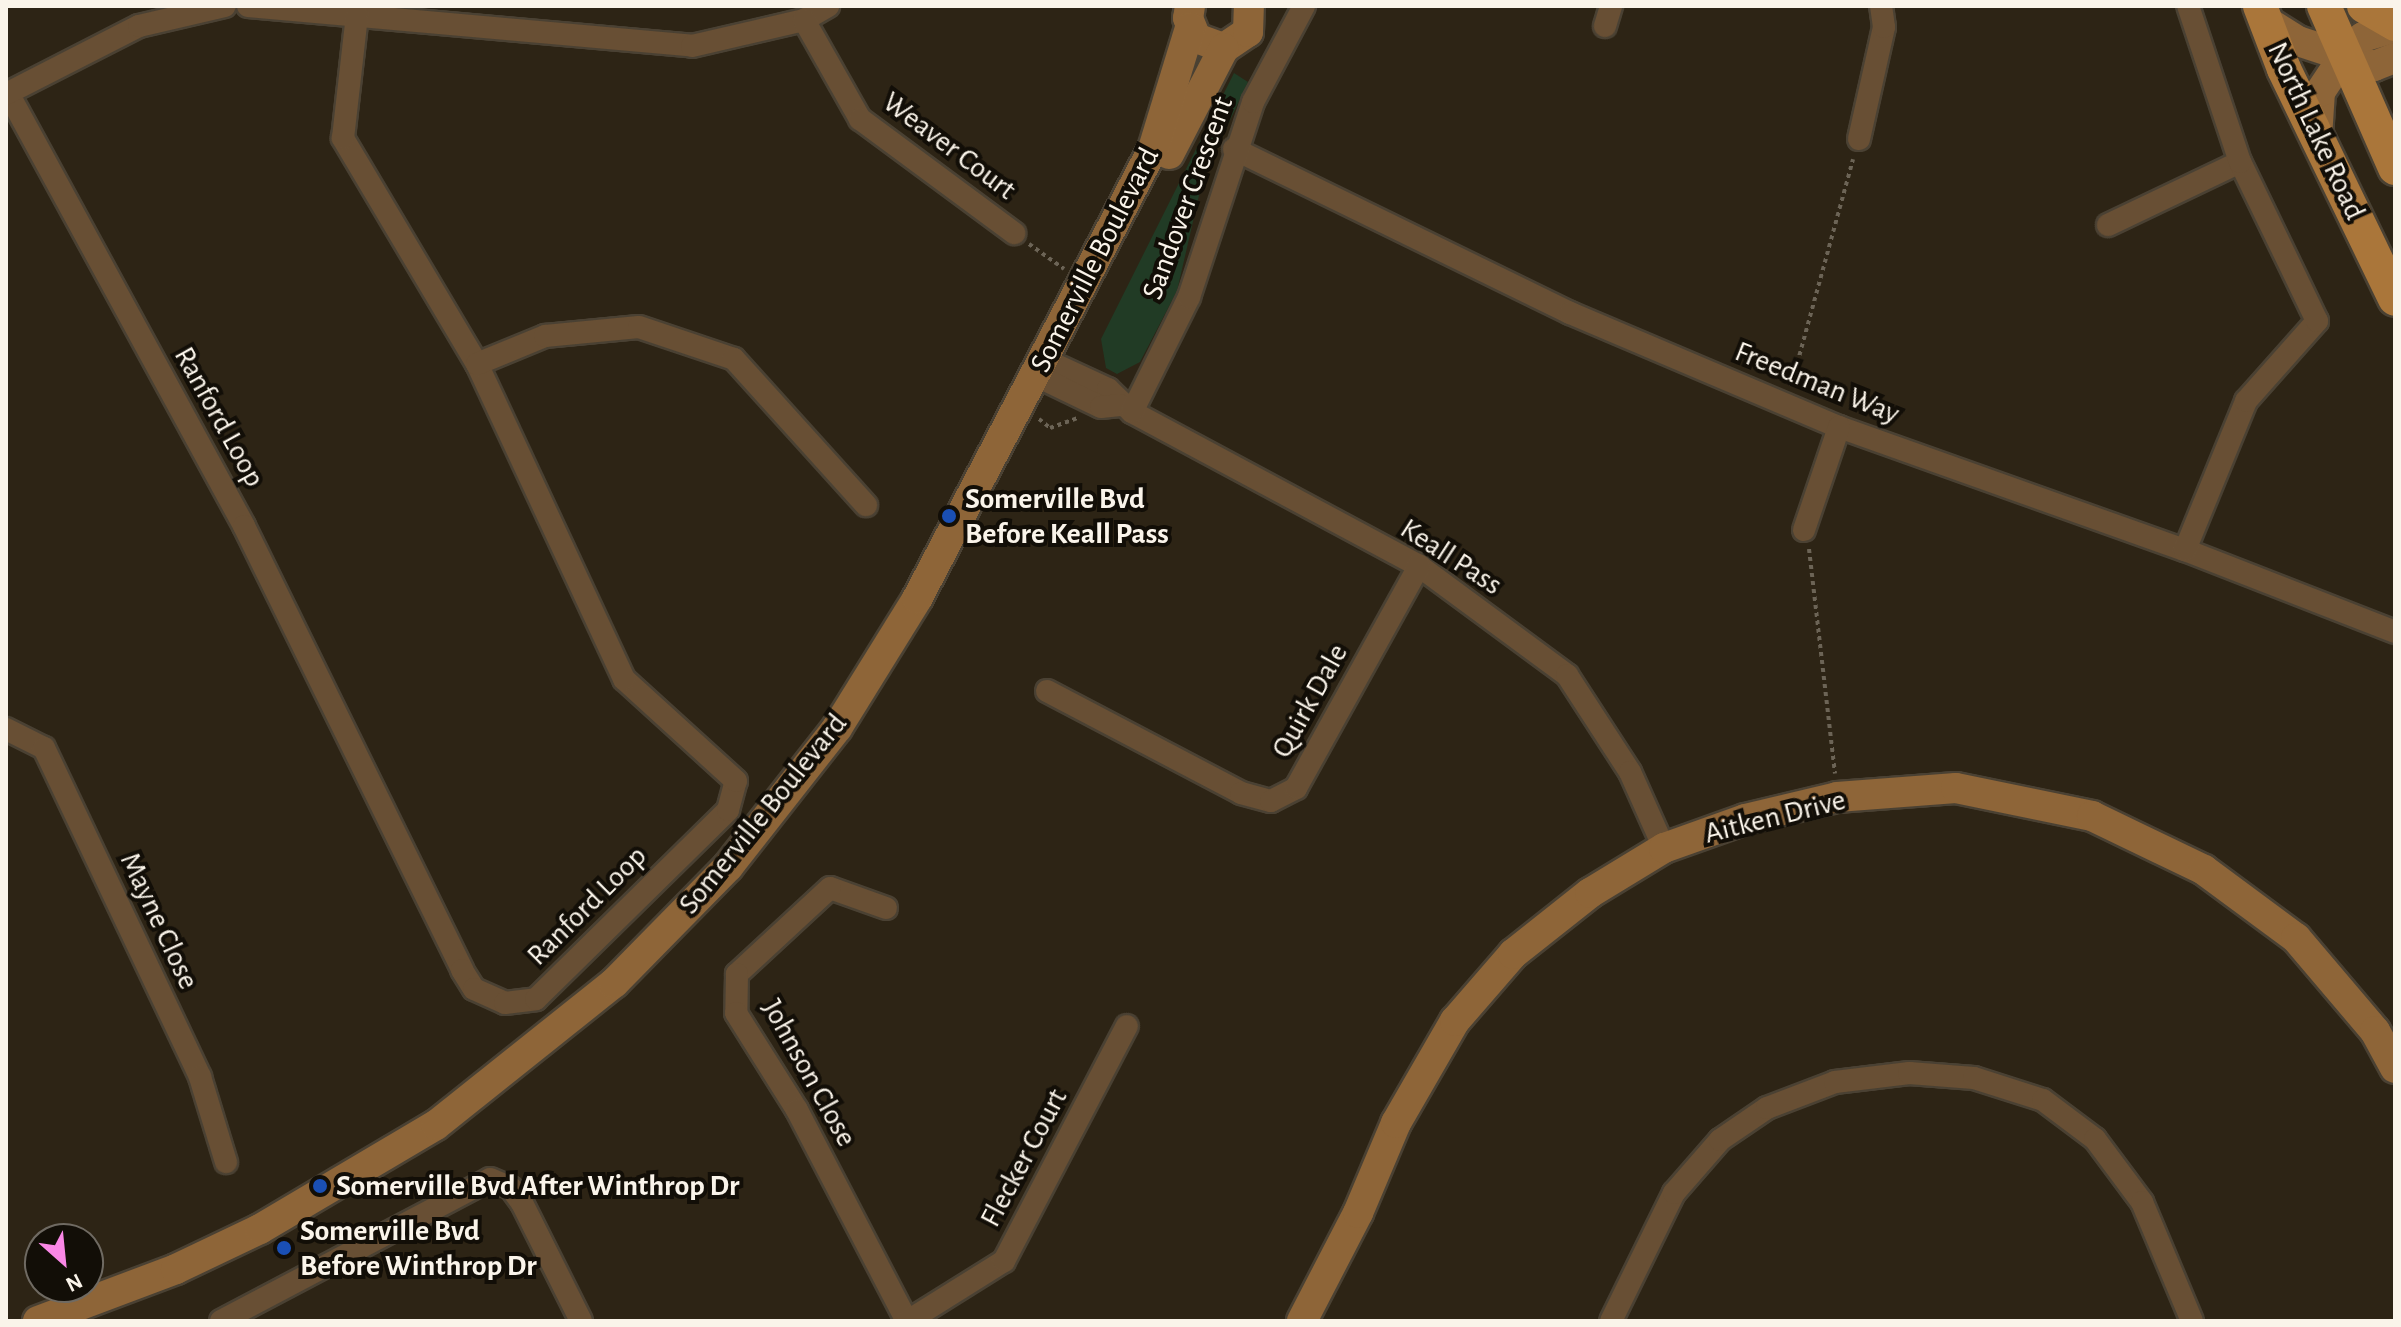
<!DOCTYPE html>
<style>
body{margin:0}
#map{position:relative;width:2401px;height:1327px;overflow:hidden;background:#2d2415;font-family:"Alegreya Sans",sans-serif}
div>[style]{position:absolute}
.green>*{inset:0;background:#213b25}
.path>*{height:4px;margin-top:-2px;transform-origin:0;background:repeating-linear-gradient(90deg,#6c6456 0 4px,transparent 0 8px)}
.roads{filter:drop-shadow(2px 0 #4a4133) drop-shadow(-2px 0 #4a4133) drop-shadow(0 2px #4a4133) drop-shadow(0 -2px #4a4133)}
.street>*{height:22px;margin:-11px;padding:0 11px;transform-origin:11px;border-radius:11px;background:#684f34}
.secondary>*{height:30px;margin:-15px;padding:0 15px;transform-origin:15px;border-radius:15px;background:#8e6538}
.primary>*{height:34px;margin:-17px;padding:0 17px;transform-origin:17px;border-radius:17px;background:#aa763a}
.dots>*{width:22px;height:22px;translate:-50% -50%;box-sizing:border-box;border:4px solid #120e07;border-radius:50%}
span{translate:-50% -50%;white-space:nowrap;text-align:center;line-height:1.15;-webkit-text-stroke:8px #120e07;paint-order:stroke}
.street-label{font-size:30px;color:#faf4ea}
.poi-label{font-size:30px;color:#faf4ea;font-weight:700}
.left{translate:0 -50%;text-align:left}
.frame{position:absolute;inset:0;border:8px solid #faf4ea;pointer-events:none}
.north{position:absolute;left:24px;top:1223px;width:80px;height:80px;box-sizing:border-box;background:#120e07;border:2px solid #6f6a62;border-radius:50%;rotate:153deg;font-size:22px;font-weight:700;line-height:32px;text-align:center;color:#faf4ea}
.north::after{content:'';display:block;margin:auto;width:28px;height:36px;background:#fa87e6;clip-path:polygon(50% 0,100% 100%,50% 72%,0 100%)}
</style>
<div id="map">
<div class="green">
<i style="clip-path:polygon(1234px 73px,1248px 82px,1203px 178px,1177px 291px,1140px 362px,1117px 374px,1106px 368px,1101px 339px)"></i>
</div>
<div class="path">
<i style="left:1029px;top:244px;width:43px;rotate:35.5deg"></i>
<i style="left:1791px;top:386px;width:235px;rotate:-74.7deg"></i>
<i style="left:1039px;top:419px;width:14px;rotate:39deg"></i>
<i style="left:1050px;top:428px;width:29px;rotate:-20deg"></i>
<i style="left:1809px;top:549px;width:226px;rotate:83.4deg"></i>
</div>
<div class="roads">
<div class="street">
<i style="left:248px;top:6px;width:446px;rotate:5.1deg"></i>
<i style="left:692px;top:46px;width:115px;rotate:-13.1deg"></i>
<i style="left:804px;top:20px;width:28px;rotate:-30deg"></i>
<i style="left:804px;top:20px;width:114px;rotate:60.5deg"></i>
<i style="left:860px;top:119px;width:192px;rotate:36.5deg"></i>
<i style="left:1605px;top:26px;width:21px;rotate:-73deg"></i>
<i style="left:8px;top:93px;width:493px;rotate:61.4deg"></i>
<i style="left:244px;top:526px;width:495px;rotate:63.8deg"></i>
<i style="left:462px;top:970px;width:22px;rotate:58deg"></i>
<i style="left:474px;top:989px;width:34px;rotate:24deg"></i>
<i style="left:505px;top:1003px;width:31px;rotate:-7deg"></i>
<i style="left:536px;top:999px;width:269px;rotate:-44.5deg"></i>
<i style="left:728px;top:810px;width:30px;rotate:-75deg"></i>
<i style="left:736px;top:781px;width:151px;rotate:-137.7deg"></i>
<i style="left:624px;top:679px;width:348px;rotate:-115deg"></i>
<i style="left:477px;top:364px;width:263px;rotate:-120.7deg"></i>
<i style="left:343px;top:138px;width:123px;rotate:-83.5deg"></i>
<i style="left:6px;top:94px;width:149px;rotate:-27.1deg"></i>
<i style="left:139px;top:26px;width:88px;rotate:-13.1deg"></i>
<i style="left:1859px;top:139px;width:115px;rotate:-77.4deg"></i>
<i style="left:1884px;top:27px;width:21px;rotate:-98deg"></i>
<i style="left:1234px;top:149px;width:374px;rotate:26deg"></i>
<i style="left:1570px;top:313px;width:292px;rotate:23deg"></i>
<i style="left:1839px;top:427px;width:367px;rotate:19.6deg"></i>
<i style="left:2185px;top:550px;width:225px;rotate:21.3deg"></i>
<i style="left:2108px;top:225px;width:146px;rotate:-25.5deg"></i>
<i style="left:1043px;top:359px;width:72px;rotate:24.8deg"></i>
<i style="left:1108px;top:389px;width:33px;rotate:44deg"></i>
<i style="left:1132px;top:412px;width:326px;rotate:28.2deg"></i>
<i style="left:1419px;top:566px;width:184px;rotate:36.4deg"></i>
<i style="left:1567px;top:675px;width:116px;rotate:57deg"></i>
<i style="left:1630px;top:772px;width:83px;rotate:65.9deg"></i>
<i style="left:477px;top:364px;width:74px;rotate:-22.4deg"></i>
<i style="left:545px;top:336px;width:94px;rotate:-5.5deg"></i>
<i style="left:639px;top:327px;width:100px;rotate:18.6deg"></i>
<i style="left:734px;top:359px;width:197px;rotate:47.9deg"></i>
<i style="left:1035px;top:375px;width:73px;rotate:25.9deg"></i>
<i style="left:1101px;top:407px;width:19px;rotate:-6deg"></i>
<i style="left:1132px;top:412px;width:128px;rotate:-63.6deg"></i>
<i style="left:1189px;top:297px;width:205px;rotate:-71.8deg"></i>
<i style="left:1253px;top:102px;width:109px;rotate:-62deg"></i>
<i style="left:1804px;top:530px;width:109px;rotate:-71.2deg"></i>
<i style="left:2185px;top:550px;width:161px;rotate:-67.7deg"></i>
<i style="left:2246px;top:401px;width:107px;rotate:-48.4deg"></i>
<i style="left:2317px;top:321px;width:177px;rotate:-115.8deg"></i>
<i style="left:2240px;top:162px;width:164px;rotate:-108.4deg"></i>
<i style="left:1047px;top:691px;width:219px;rotate:27.7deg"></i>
<i style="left:1241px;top:793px;width:31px;rotate:15deg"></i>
<i style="left:1271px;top:801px;width:28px;rotate:-27deg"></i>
<i style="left:1296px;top:788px;width:254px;rotate:-61deg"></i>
<i style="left:6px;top:729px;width:42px;rotate:26.6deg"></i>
<i style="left:44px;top:748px;width:364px;rotate:64.6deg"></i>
<i style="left:200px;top:1077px;width:89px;rotate:73deg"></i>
<i style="left:886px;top:908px;width:59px;rotate:-160.3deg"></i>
<i style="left:830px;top:888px;width:127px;rotate:137.2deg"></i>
<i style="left:737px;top:974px;width:39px;rotate:91deg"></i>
<i style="left:736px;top:1013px;width:115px;rotate:57.8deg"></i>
<i style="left:797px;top:1110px;width:238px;rotate:62.5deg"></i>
<i style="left:221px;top:1321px;width:304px;rotate:-27.8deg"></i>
<i style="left:490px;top:1179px;width:23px;rotate:23deg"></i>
<i style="left:511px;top:1188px;width:19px;rotate:54deg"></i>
<i style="left:522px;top:1203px;width:132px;rotate:63.4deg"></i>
<i style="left:908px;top:1321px;width:113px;rotate:-32deg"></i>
<i style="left:1004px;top:1261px;width:265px;rotate:-62.4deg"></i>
<i style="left:1611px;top:1321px;width:143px;rotate:-63.8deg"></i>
<i style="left:1674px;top:1193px;width:70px;rotate:-49deg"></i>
<i style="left:1720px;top:1140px;width:57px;rotate:-34.2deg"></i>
<i style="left:1767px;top:1108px;width:73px;rotate:-20.9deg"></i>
<i style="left:1835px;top:1082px;width:75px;rotate:-6.9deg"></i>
<i style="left:1909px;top:1073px;width:65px;rotate:4.4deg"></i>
<i style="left:1974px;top:1078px;width:72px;rotate:17.7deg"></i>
<i style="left:2043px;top:1100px;width:65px;rotate:36.9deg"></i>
<i style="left:2095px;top:1139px;width:79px;rotate:53.3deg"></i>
<i style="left:2142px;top:1202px;width:129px;rotate:67.2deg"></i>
</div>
<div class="secondary">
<i style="left:1190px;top:6px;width:12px;rotate:99deg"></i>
<i style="left:1188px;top:18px;width:22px;rotate:68deg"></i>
<i style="left:1196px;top:38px;width:30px;rotate:20deg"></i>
<i style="left:1224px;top:48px;width:29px;rotate:-34deg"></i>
<i style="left:1248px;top:32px;width:26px;rotate:-88deg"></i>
<i style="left:2266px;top:21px;width:38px;rotate:32deg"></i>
<i style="left:2298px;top:41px;width:80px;rotate:18.2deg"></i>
<i style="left:2374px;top:66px;width:22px;rotate:-21deg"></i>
<i style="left:2317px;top:137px;width:45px;rotate:-86.2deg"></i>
<i style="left:2320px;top:92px;width:43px;rotate:-56.3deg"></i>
<i style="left:2344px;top:56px;width:27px;rotate:-45deg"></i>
<i style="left:2363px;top:37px;width:34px;rotate:-17deg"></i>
<i style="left:1169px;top:154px;width:119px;rotate:-62.6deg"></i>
<i style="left:38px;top:1321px;width:147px;rotate:-20.6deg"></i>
<i style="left:176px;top:1269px;width:93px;rotate:-25.5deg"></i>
<i style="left:260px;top:1229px;width:204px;rotate:-30.6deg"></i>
<i style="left:436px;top:1125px;width:228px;rotate:-38.6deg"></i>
<i style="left:614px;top:983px;width:163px;rotate:-45.5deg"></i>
<i style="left:728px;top:867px;width:177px;rotate:-51.9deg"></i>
<i style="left:837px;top:728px;width:152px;rotate:-58.2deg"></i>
<i style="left:917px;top:599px;width:508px;rotate:-62.33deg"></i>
<i style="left:1153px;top:149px;width:127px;rotate:-73deg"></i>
<i style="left:1302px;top:1321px;width:122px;rotate:-62.6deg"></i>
<i style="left:1358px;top:1213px;width:98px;rotate:-67.1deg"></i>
<i style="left:1396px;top:1123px;width:118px;rotate:-60deg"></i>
<i style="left:1455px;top:1021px;width:89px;rotate:-49.1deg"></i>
<i style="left:1513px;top:954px;width:98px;rotate:-38.4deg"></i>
<i style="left:1590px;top:893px;width:87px;rotate:-31.3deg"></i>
<i style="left:1664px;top:848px;width:86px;rotate:-19.7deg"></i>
<i style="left:1745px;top:819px;width:95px;rotate:-13.4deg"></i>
<i style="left:1837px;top:797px;width:119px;rotate:-4.3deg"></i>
<i style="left:1956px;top:788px;width:139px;rotate:11.6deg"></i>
<i style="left:2092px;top:816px;width:124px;rotate:25.7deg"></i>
<i style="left:2204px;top:870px;width:114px;rotate:36.5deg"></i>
<i style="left:2296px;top:938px;width:122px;rotate:49.7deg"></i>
<i style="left:2375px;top:1031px;width:42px;rotate:61.6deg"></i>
</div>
<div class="primary">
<i style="left:2260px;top:6px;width:67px;rotate:69.1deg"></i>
<i style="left:2284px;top:69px;width:255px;rotate:64.2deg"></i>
<i style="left:2324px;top:6px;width:177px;rotate:66.3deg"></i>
<i style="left:2364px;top:6px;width:36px;rotate:30deg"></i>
</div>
</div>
<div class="dots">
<i style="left:949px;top:516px;background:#1a4fb4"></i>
<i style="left:320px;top:1186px;background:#1a4fb4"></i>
<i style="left:284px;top:1248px;background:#1a4fb4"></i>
</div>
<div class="street-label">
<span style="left:2316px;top:131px;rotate:65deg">North Lake Road</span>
<span style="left:949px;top:146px;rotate:37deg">Weaver Court</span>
<span style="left:1188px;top:198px;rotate:-70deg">Sandover Crescent</span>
<span style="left:1095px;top:260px;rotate:-63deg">Somerville Boulevard</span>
<span style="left:1817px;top:383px;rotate:22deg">Freedman Way</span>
<span style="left:219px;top:417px;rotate:61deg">Ranford Loop</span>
<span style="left:1451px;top:557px;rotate:33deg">Keall Pass</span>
<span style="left:1310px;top:701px;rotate:-61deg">Quirk Dale</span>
<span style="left:763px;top:814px;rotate:-51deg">Somerville Boulevard</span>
<span style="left:1775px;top:817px;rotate:-14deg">Aitken Drive</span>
<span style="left:587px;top:906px;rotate:-45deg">Ranford Loop</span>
<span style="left:159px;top:921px;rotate:65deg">Mayne Close</span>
<span style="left:809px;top:1073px;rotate:61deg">Johnson Close</span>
<span style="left:1024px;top:1158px;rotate:-62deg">Flecker Court</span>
</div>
<div class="poi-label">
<span class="left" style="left:965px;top:516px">Somerville Bvd<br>Before Keall Pass</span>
<span class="left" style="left:336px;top:1186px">Somerville Bvd After Winthrop Dr</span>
<span class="left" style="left:300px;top:1248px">Somerville Bvd<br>Before Winthrop Dr</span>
</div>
<div class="frame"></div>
<div class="north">N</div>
</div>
